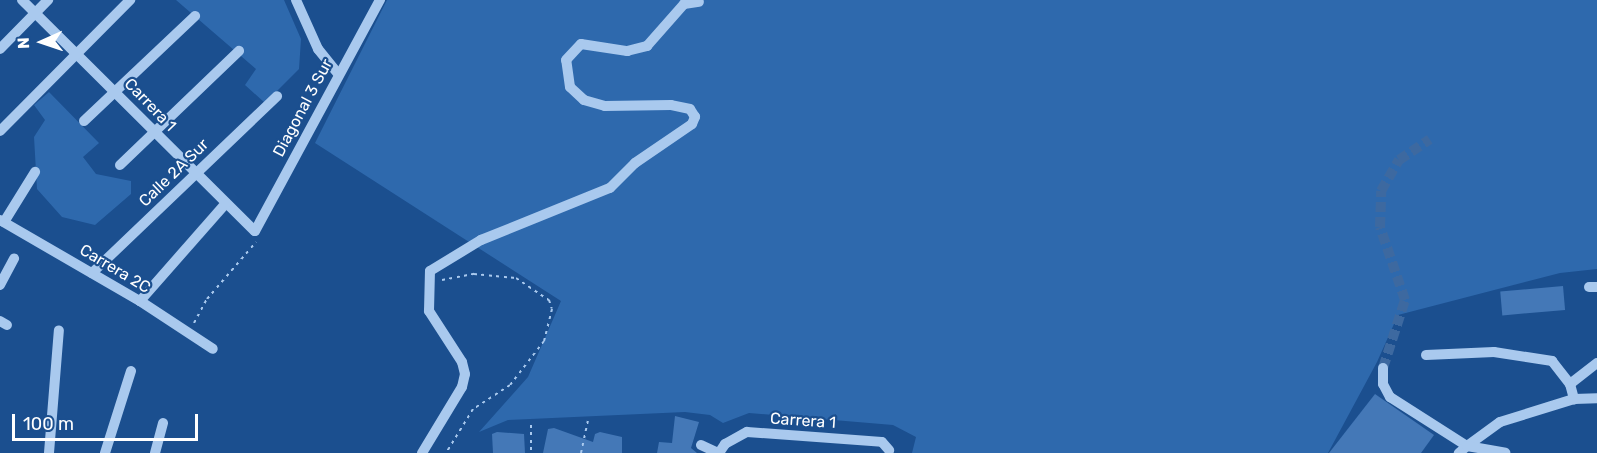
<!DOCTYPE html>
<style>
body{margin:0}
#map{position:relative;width:1597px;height:453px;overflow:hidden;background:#1b4f8f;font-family:Rubik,sans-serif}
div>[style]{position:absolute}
.green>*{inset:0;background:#2e69ad}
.building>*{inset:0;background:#4478b7;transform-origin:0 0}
.minor-tunnel>*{height:10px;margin-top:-5px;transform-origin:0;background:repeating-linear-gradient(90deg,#3d69a0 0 10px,transparent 0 15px)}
.path>*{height:2px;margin-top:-1px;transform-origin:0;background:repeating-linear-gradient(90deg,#a9c9ee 0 3px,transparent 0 7.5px)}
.minor>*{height:10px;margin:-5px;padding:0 5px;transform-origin:5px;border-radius:5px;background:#a9c9ee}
span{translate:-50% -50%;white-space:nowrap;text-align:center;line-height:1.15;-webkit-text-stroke:4.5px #1b4f8f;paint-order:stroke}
.street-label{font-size:16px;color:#fff}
.north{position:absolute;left:12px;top:12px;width:60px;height:60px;-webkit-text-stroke:4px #1b4f8f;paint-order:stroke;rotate:267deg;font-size:16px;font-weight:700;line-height:24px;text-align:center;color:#fff}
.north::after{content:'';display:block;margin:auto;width:21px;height:27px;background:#fff;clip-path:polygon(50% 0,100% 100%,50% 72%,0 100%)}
.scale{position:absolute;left:12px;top:414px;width:186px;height:27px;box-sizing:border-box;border:3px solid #fff;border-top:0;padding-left:8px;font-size:18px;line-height:21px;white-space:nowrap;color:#fff;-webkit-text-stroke:4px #1b4f8f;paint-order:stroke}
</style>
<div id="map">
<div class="green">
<i style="clip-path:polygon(176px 0,284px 0,301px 39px,299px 69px,265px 103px,245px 85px,256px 69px)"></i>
<i style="clip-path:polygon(387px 0,1597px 0,1597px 269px,1560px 273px,1398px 315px,1377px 362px,1328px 453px,912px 453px,916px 437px,893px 425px,749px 413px,723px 423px,710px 415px,685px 412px,508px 420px,479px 432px,528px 377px,561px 301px,315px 143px)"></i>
<i style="clip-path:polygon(49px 92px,99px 143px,83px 157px,96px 174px,131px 181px,131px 194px,95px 225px,62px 217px,37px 189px,34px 137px,45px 120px,34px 105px)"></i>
</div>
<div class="building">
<i style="left:1563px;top:286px;width:24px;height:63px;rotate:85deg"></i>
<i style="clip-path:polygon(1375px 394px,1434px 435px,1421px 453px,1329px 453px)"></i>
<i style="clip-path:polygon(675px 416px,699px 422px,691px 448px,697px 453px,657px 453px,659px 442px,672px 443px)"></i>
<i style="clip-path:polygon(554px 428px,593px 442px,595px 434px,600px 432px,622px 437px,622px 453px,543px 453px,548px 429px)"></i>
<i style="clip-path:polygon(497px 432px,524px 434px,525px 453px,493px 453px,492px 434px)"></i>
</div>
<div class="minor-tunnel">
<i style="left:1383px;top:368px;width:71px;rotate:-72.1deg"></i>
<i style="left:1405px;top:300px;width:77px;rotate:-108.9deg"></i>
<i style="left:1380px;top:227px;width:36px;rotate:-88deg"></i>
<i style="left:1381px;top:191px;width:36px;rotate:-60deg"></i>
<i style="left:1399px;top:160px;width:37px;rotate:-34deg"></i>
</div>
<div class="path">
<i style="left:442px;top:280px;width:33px;rotate:-11deg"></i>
<i style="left:474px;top:274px;width:42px;rotate:5.4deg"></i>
<i style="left:516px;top:278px;width:40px;rotate:34deg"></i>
<i style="left:549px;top:300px;width:9px;rotate:72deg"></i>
<i style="left:552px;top:309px;width:33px;rotate:104deg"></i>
<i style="left:544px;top:341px;width:56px;rotate:127.7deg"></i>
<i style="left:510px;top:385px;width:44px;rotate:147deg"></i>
<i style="left:473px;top:409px;width:52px;rotate:121.5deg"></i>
<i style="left:194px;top:323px;width:27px;rotate:-62deg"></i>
<i style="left:207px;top:299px;width:75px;rotate:-49.3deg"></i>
<i style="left:531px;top:425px;width:28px;rotate:90deg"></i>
<i style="left:581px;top:453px;width:33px;rotate:-78deg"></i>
</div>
<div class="minor">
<i style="left:22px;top:0;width:328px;rotate:44.8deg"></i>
<i style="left:255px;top:231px;width:263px;rotate:-61.6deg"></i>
<i style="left:296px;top:0;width:54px;rotate:65.8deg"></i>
<i style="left:318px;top:49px;width:32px;rotate:51deg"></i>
<i style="left:0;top:49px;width:69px;rotate:-45.6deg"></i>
<i style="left:84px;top:121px;width:153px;rotate:-43.4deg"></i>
<i style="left:0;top:131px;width:185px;rotate:-45.2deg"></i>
<i style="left:120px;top:165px;width:165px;rotate:-43.8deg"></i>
<i style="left:0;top:220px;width:162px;rotate:30.1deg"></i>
<i style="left:140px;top:301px;width:87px;rotate:33.3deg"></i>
<i style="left:4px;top:222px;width:59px;rotate:-58.2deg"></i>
<i style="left:92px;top:273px;width:256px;rotate:-43.7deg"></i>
<i style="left:0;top:285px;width:30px;rotate:-62deg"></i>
<i style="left:1589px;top:287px;width:8px"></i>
<i style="left:140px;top:301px;width:130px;rotate:-48.7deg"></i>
<i style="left:0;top:321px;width:8px;rotate:30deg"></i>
<i style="left:1426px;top:355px;width:68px;rotate:-2.5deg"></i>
<i style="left:1494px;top:352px;width:59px;rotate:8.8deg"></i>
<i style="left:1552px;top:361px;width:29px;rotate:52deg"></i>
<i style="left:1570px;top:384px;width:16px;rotate:75deg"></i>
<i style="left:1574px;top:399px;width:23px;rotate:-2deg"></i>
<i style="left:1383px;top:368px;width:16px;rotate:90deg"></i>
<i style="left:1383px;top:384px;width:15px;rotate:62deg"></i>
<i style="left:1390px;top:397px;width:91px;rotate:32.5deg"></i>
<i style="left:1467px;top:446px;width:11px;rotate:139deg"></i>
<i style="left:1570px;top:384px;width:34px;rotate:-38deg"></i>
<i style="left:701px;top:445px;width:19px;rotate:25deg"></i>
<i style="left:1467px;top:446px;width:41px;rotate:-36deg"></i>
<i style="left:1500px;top:422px;width:77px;rotate:-17.3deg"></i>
<i style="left:1467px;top:446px;width:39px;rotate:10deg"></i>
<i style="left:49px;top:453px;width:123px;rotate:-85.4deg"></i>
<i style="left:105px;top:453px;width:86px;rotate:-72.4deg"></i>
<i style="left:155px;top:453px;width:31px;rotate:-75deg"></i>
<i style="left:422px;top:453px;width:77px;rotate:-58.8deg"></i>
<i style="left:462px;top:387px;width:13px;rotate:-77deg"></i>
<i style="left:465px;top:374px;width:12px;rotate:-104deg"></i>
<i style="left:462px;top:362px;width:61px;rotate:-122.9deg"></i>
<i style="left:429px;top:311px;width:40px;rotate:-88.6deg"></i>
<i style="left:430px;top:271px;width:60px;rotate:-31.3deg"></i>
<i style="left:481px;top:240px;width:139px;rotate:-22deg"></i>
<i style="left:610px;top:188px;width:35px;rotate:-45deg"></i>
<i style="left:635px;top:163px;width:69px;rotate:-34.4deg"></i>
<i style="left:692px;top:124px;width:8px;rotate:-67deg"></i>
<i style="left:695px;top:117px;width:9px;rotate:-122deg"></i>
<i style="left:690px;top:109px;width:19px;rotate:-168deg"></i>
<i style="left:671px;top:105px;width:66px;rotate:179.1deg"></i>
<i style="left:605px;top:106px;width:22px;rotate:-164deg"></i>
<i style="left:584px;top:100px;width:19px;rotate:-137deg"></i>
<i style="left:570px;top:87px;width:27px;rotate:-98deg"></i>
<i style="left:566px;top:60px;width:22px;rotate:-47deg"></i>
<i style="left:581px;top:44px;width:47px;rotate:8.7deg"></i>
<i style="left:627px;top:51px;width:21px;rotate:-14deg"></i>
<i style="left:647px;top:46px;width:56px;rotate:-48.6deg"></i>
<i style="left:684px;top:4px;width:15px;rotate:-8deg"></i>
<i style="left:719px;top:453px;width:11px;rotate:-56deg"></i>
<i style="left:725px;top:444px;width:25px;rotate:-29deg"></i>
<i style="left:747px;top:432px;width:135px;rotate:4.2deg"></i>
<i style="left:882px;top:442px;width:11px;rotate:49deg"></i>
</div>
<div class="street-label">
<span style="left:150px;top:105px;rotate:46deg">Carrera 1</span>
<span style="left:303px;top:108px;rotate:-62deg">Diagonal 3 Sur</span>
<span style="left:174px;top:173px;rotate:-44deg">Calle 2A Sur</span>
<span style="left:115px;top:269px;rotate:31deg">Carrera 2C</span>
<span style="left:803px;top:421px;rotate:4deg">Carrera 1</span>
</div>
<div class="north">N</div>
<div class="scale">100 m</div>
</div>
